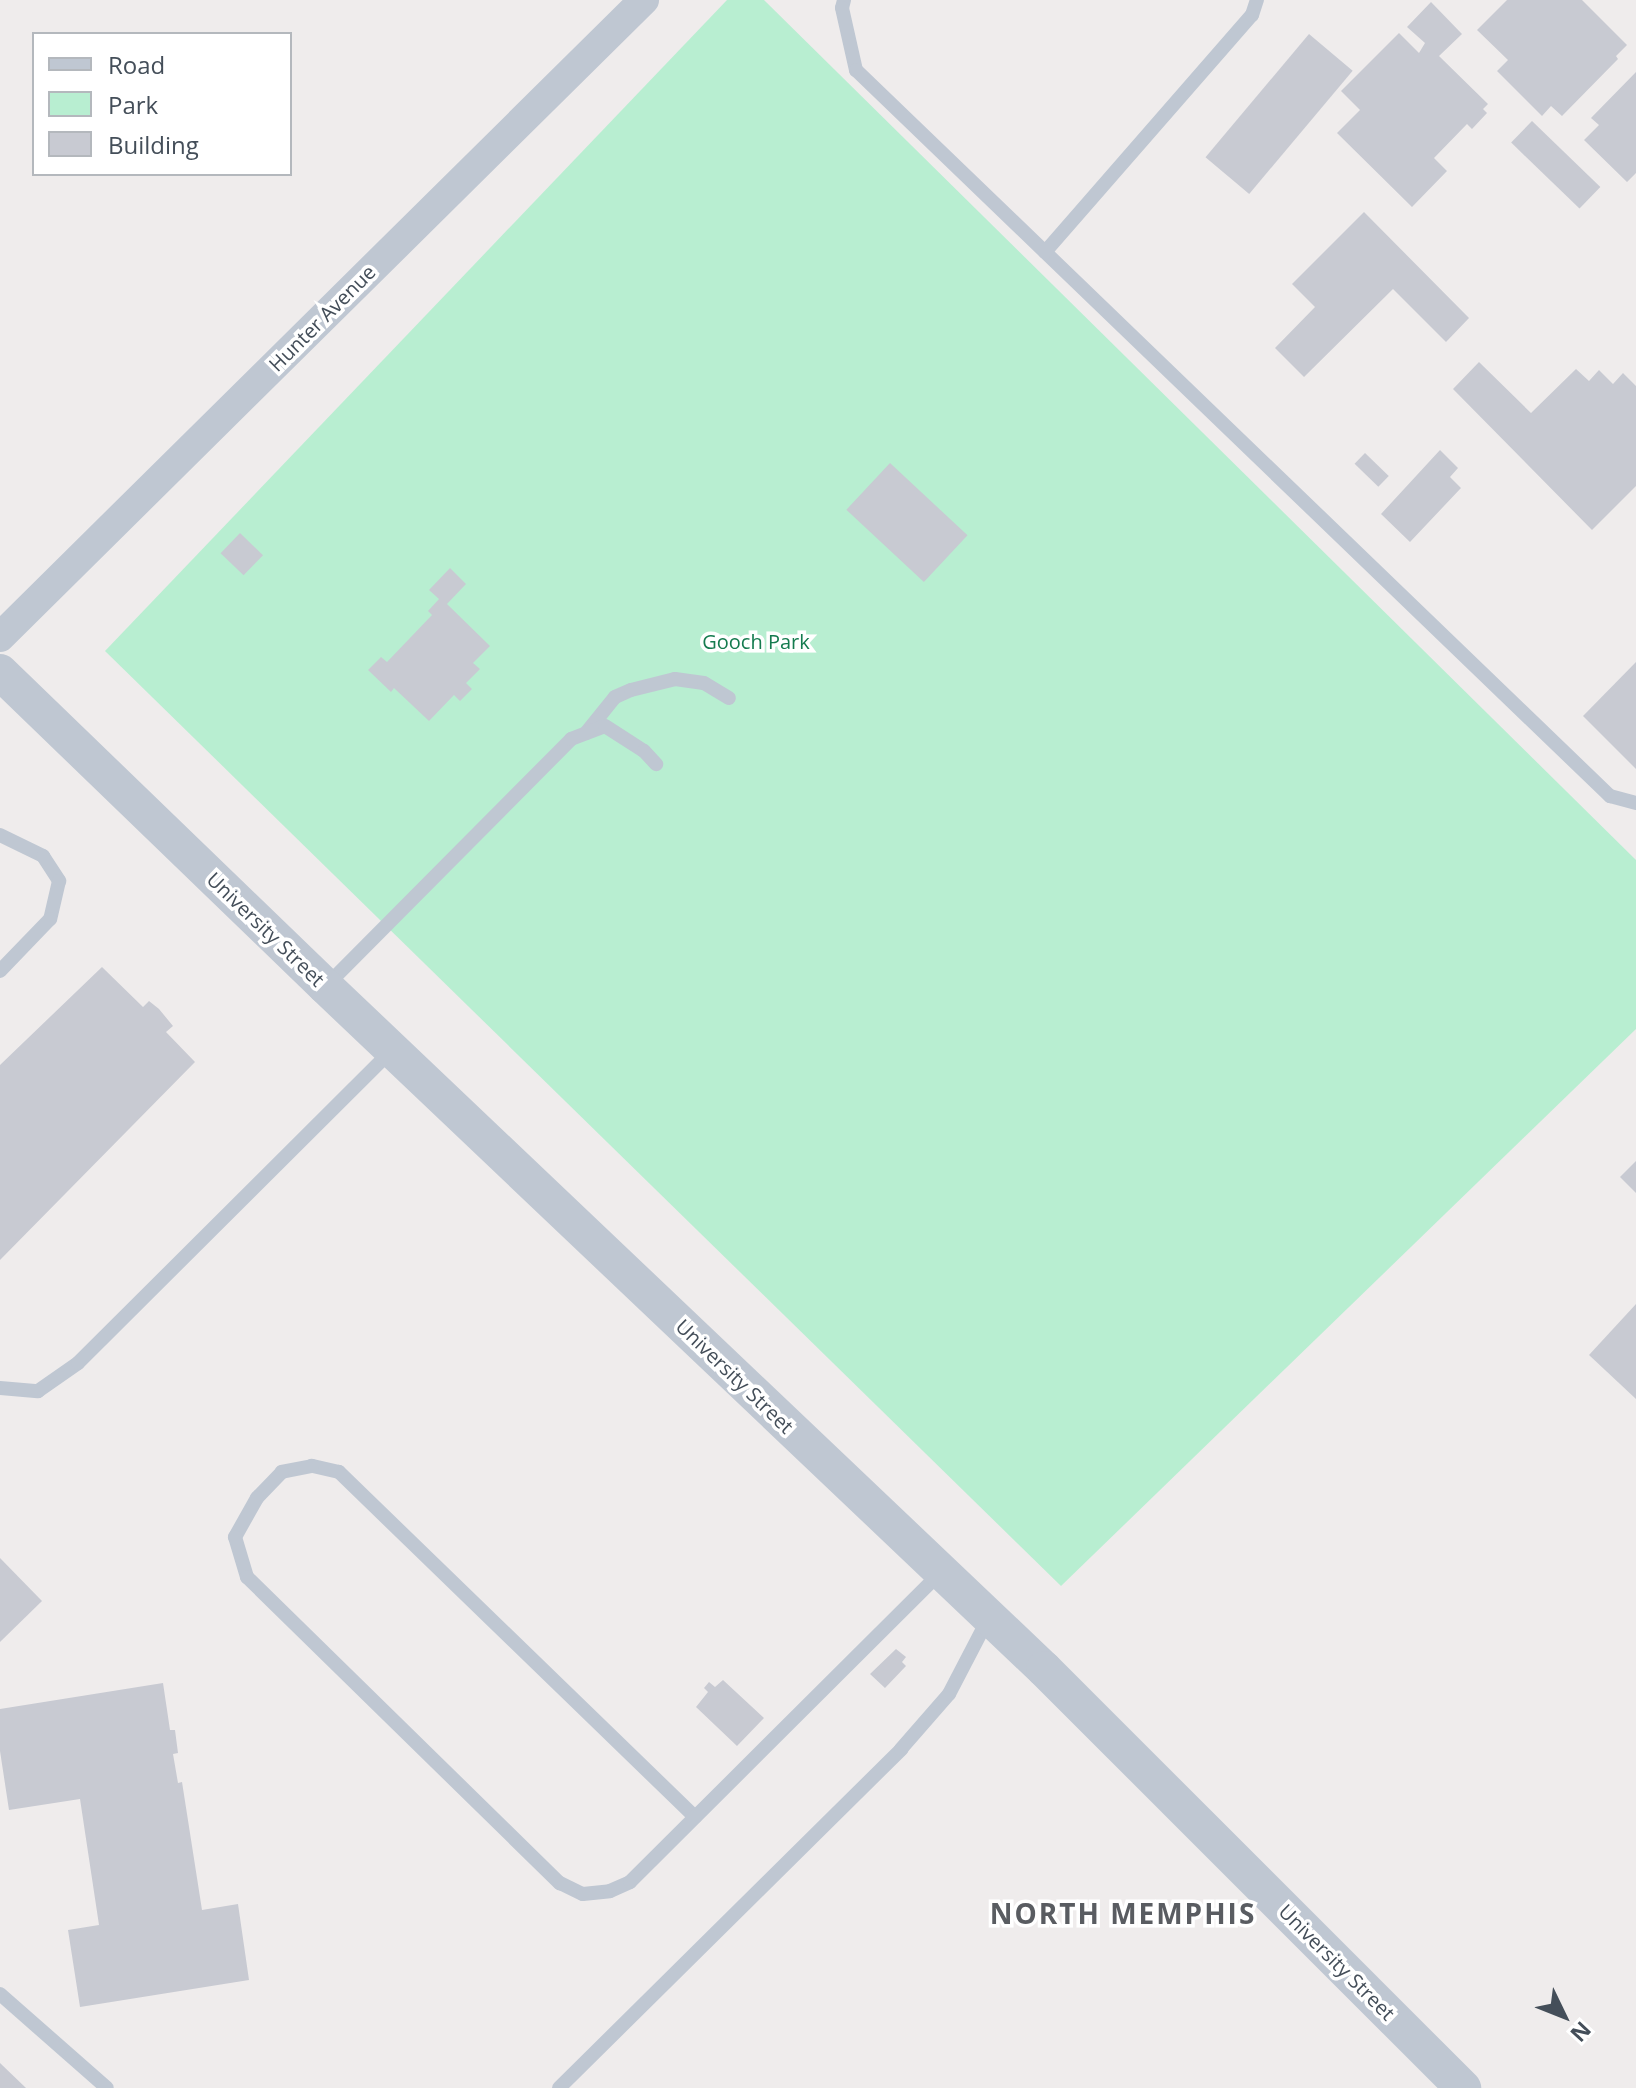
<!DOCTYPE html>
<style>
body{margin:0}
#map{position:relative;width:1636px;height:2088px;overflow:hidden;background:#efecec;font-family:"Open Sans",sans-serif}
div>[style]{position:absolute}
.green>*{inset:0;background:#b8eed1}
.building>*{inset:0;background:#c8cad2;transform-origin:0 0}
.service>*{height:14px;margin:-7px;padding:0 7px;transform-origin:7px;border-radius:7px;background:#bfc7d2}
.minor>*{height:30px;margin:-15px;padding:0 15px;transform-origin:15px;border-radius:15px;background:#bfc7d2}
.tertiary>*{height:36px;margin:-18px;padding:0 18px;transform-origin:18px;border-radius:18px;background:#bfc7d2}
span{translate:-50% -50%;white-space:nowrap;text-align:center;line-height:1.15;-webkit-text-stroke:7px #fff;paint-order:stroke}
.street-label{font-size:20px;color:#444e59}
.park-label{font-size:20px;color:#157b4f}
.district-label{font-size:28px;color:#595c61;font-weight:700;letter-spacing:2px}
.legend{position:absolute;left:32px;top:32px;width:260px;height:144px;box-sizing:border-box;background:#fff;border:2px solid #b4b8bd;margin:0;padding:10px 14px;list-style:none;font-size:24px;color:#444e59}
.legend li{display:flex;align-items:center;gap:16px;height:40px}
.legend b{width:40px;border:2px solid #b4b8bd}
.north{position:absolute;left:1524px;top:1976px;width:80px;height:80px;-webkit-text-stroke:6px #fff;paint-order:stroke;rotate:133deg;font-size:22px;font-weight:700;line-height:32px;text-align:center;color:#444e59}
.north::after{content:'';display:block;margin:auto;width:28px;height:36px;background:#444e59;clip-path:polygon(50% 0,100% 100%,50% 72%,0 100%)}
</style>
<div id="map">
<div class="green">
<i style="clip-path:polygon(727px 0,764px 0,1636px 860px,1636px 1029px,1061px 1586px,105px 651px)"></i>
</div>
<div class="building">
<i style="clip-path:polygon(1507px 0,1582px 0,1627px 45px,1616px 56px,1618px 59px,1562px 116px,1551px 106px,1542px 116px,1497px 71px,1508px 60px,1477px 30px)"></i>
<i style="clip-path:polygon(1431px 2px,1462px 34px,1439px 56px,1488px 104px,1483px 109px,1487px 113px,1472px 129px,1467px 124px,1434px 158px,1447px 171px,1412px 207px,1337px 133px,1360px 110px,1341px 91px,1399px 33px,1419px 53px,1425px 43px,1407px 27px)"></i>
<i style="left:1309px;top:34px;width:57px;height:161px;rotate:40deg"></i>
<i style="clip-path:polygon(1636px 72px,1636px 173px,1627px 182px,1584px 140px,1599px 125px,1591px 118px)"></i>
<i style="left:1532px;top:121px;width:95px;height:30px;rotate:44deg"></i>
<i style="clip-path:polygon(1364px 212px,1469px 318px,1446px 342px,1393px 289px,1304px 377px,1275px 348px,1315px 307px,1292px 284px)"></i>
<i style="clip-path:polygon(1479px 362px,1531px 413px,1576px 369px,1589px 381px,1599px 370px,1613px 384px,1623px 373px,1636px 386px,1636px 486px,1592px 530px,1453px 389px)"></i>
<i style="clip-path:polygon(1440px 450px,1458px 468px,1450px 477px,1461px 488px,1410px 542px,1381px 514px)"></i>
<i style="left:1365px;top:453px;width:33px;height:15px;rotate:44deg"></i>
<i style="left:890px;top:463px;width:106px;height:64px;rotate:43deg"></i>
<i style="left:240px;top:533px;width:32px;height:28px;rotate:44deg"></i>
<i style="clip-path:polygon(450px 568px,466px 584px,447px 604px,490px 646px,473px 663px,480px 669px,466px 683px,472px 689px,460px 701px,454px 695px,429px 721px,394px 688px,391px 692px,368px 670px,381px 657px,387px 662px,432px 615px,428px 611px,439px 599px,429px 590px)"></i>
<i style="clip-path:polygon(1636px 662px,1636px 769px,1583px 716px)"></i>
<i style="clip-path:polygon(102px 967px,143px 1007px,149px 1001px,159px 1009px,173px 1026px,166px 1032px,195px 1062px,0 1260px,0 1065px)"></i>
<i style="clip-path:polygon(1636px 1161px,1636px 1193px,1620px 1177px)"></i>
<i style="clip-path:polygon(1636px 1304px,1636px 1399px,1589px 1355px)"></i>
<i style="clip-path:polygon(0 1558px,42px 1601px,0 1642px)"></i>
<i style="clip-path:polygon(896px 1649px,906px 1657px,902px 1662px,906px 1666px,885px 1688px,870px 1674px)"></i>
<i style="clip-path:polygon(723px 1680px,764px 1718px,737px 1746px,696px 1707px,708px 1692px,704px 1688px,709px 1682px,715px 1687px)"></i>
<i style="clip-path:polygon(163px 1683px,170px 1730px,175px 1730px,178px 1753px,173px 1754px,178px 1783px,182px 1782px,202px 1910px,238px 1904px,249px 1980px,80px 2007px,68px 1930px,99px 1925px,80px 1799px,9px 1810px,0 1751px,0 1709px)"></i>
<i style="clip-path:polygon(0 2063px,26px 2088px,0 2088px)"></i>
</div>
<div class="service">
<i style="left:844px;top:0;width:8px;rotate:104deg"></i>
<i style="left:842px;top:8px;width:64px;rotate:77.3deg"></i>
<i style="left:856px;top:70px;width:1047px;rotate:43.92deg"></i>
<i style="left:1610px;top:796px;width:27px;rotate:15deg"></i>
<i style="left:1045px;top:252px;width:315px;rotate:-48.9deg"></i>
<i style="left:1252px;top:15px;width:16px;rotate:-72deg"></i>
<i style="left:586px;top:733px;width:46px;rotate:-51.1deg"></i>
<i style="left:615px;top:697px;width:17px;rotate:-24deg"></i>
<i style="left:631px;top:690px;width:45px;rotate:-14deg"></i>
<i style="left:675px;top:679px;width:29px;rotate:8deg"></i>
<i style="left:704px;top:683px;width:29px;rotate:31deg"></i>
<i style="left:0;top:835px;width:48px;rotate:26deg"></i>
<i style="left:43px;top:856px;width:30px;rotate:57deg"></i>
<i style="left:59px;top:881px;width:39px;rotate:103deg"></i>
<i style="left:50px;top:919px;width:72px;rotate:133.9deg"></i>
<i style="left:326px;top:986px;width:348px;rotate:-45.2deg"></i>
<i style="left:571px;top:739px;width:36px;rotate:-21deg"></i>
<i style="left:605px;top:726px;width:46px;rotate:32.7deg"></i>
<i style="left:644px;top:751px;width:18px;rotate:47deg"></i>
<i style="left:0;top:1388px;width:38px;rotate:5deg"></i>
<i style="left:38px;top:1391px;width:49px;rotate:-35deg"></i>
<i style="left:78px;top:1363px;width:443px;rotate:-44.9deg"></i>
<i style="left:695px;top:1817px;width:496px;rotate:-135.9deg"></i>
<i style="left:339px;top:1472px;width:28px;rotate:-167deg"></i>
<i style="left:312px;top:1466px;width:31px;rotate:169deg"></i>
<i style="left:282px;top:1472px;width:36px;rotate:134deg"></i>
<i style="left:257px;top:1498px;width:45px;rotate:119.4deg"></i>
<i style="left:235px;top:1537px;width:42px;rotate:73.3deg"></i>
<i style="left:247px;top:1577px;width:438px;rotate:44.4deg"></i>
<i style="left:560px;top:1883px;width:25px;rotate:26deg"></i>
<i style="left:583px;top:1894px;width:27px;rotate:-6deg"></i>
<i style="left:610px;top:1891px;width:22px;rotate:-24deg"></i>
<i style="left:630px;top:1882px;width:439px;rotate:-44.9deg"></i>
<i style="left:0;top:1994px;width:142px;rotate:41.3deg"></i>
<i style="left:559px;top:2088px;width:482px;rotate:-44.7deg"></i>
<i style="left:901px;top:1749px;width:73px;rotate:-48.9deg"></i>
<i style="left:949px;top:1694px;width:87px;rotate:-62.5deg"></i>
</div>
<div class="minor">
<i style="left:0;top:637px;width:906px;rotate:-44.69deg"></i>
</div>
<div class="tertiary">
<i style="left:0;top:672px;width:452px;rotate:44deg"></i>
<i style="left:325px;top:986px;width:992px;rotate:43.53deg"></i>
<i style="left:1044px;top:1669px;width:593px;rotate:45deg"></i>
</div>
<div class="street-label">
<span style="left:322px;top:318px;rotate:-45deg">Hunter Avenue</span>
<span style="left:266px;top:929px;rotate:44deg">University Street</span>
<span style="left:735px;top:1376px;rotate:44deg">University Street</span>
<span style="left:1337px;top:1962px;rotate:45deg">University Street</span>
</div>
<div class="park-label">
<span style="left:756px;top:641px">Gooch Park</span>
</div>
<div class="district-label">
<span style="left:1123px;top:1913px">NORTH MEMPHIS</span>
</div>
<ul class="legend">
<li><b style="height:10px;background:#bfc7d2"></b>Road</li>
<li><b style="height:22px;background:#b8eed1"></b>Park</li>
<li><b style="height:22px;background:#c8cad2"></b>Building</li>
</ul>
<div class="north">N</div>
</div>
